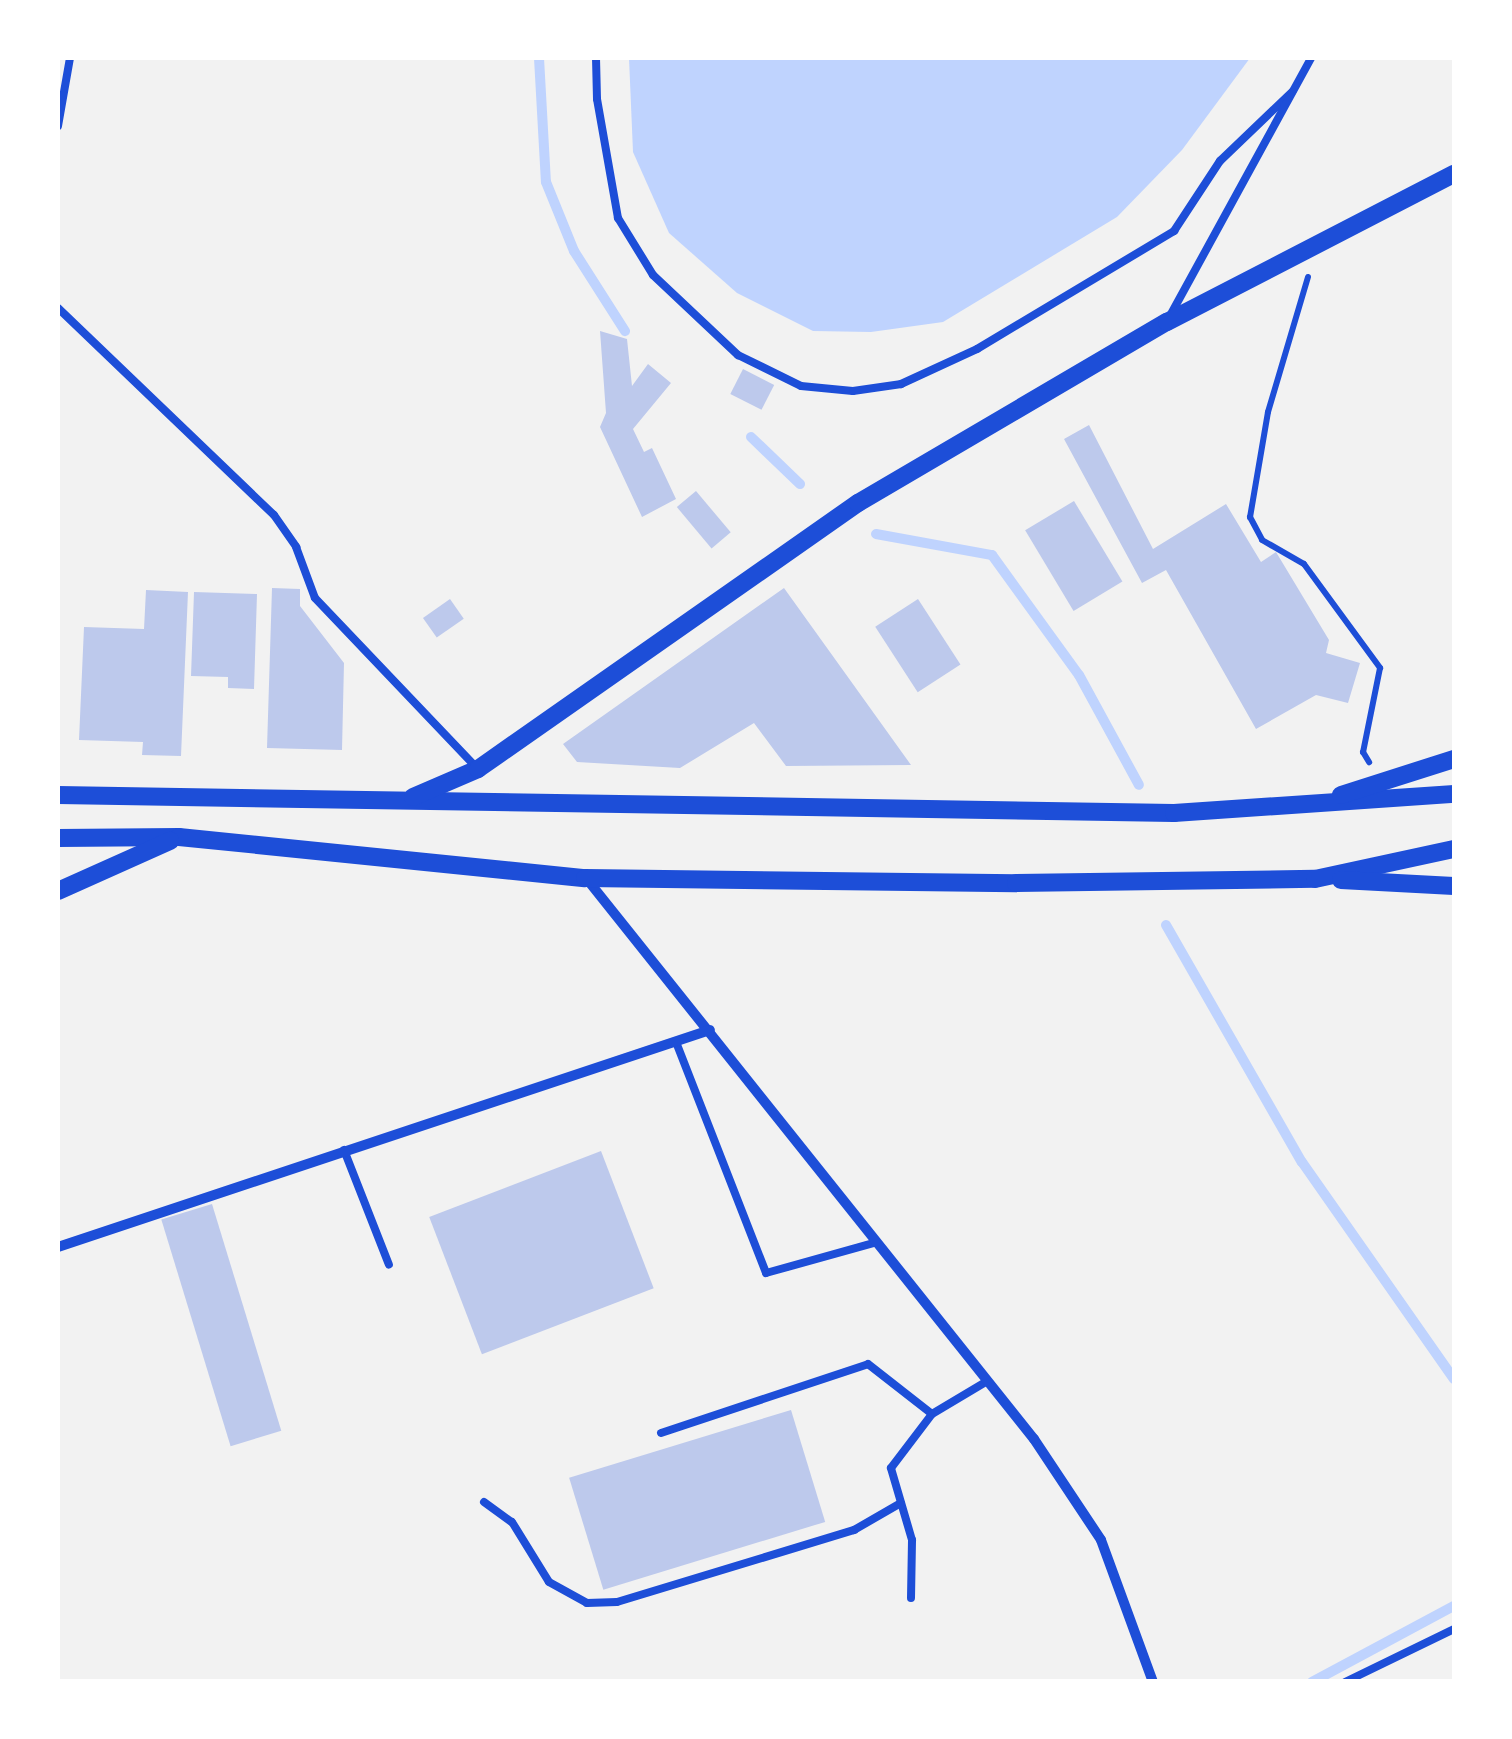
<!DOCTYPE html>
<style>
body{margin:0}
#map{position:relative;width:1512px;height:1739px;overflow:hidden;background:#f2f2f2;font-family:Bitter,serif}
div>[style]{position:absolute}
.water>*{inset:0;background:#bfd3fe}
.stream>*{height:10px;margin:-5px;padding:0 5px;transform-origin:5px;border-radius:5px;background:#bfd3fe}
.building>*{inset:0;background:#bdc9ec;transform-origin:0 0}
.path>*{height:6px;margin:-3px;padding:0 3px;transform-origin:3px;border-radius:3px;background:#1d4ed8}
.service>*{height:8px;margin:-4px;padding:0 4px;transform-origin:4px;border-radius:4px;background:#1d4ed8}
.minor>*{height:10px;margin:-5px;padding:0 5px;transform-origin:5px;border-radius:5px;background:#1d4ed8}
.tertiary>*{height:18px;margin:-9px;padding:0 9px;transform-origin:9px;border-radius:9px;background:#1d4ed8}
span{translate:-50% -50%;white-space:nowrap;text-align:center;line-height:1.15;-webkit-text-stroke:10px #fff;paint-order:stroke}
.frame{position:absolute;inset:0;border:60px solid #fff;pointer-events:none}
</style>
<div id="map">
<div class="water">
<i style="clip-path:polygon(629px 58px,1250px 58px,1182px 150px,1117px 217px,943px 322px,871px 332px,813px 331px,737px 293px,669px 233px,633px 152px)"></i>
</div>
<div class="stream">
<i style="left:539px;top:58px;width:124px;rotate:86.8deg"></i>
<i style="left:546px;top:182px;width:74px;rotate:67.9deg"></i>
<i style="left:574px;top:251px;width:95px;rotate:57.5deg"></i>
<i style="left:751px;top:437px;width:68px;rotate:43.8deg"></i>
<i style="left:876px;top:534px;width:118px;rotate:10.3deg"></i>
<i style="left:992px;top:555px;width:148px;rotate:54.1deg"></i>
<i style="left:1079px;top:675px;width:125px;rotate:61.4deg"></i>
<i style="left:1166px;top:925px;width:273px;rotate:60.2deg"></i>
<i style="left:1302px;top:1162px;width:265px;rotate:55deg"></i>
<i style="left:1312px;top:1682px;width:161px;rotate:-28.2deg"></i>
</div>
<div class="building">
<i style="clip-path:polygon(600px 331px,627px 339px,632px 386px,648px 364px,671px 383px,633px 429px,644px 452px,652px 448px,676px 499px,642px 517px,600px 427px,606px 413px)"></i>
<i style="left:743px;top:369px;width:35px;height:28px;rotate:27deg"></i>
<i style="clip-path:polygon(1089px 425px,1153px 549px,1226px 504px,1261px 562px,1276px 552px,1329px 640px,1326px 653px,1360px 663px,1348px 703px,1316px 695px,1256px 729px,1166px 570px,1142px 583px,1064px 439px)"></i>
<i style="left:696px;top:491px;width:54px;height:25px;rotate:50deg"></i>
<i style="left:1074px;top:501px;width:94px;height:57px;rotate:59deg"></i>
<i style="clip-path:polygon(272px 588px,300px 589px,300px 606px,344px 663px,342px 750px,267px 748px)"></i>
<i style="clip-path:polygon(784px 588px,911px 765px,786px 766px,754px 723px,680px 768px,577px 762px,563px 744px)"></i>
<i style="clip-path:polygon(146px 590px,188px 592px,181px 756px,142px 755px,143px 742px,79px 740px,84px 627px,144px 629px)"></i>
<i style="clip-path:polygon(194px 592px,257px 594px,254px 689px,228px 688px,228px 677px,191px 676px)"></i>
<i style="left:450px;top:599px;width:24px;height:33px;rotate:55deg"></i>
<i style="left:918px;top:599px;width:78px;height:51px;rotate:57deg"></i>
<i style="left:601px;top:1151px;width:147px;height:184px;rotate:69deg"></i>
<i style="left:212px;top:1204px;width:237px;height:53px;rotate:73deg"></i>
<i style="left:791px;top:1410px;width:117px;height:232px;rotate:73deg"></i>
</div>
<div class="path">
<i style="left:1308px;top:277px;width:141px;rotate:106.5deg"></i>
<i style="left:1268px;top:412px;width:107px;rotate:99.7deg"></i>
<i style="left:1250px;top:517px;width:26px;rotate:62deg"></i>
<i style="left:1262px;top:540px;width:48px;rotate:29.7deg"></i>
<i style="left:1304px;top:564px;width:129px;rotate:53.8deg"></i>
<i style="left:1380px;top:668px;width:86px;rotate:101.4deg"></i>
<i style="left:1363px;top:752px;width:12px;rotate:59deg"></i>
</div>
<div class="service">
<i style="left:596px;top:58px;width:41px;rotate:88.6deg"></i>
<i style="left:597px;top:99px;width:121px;rotate:80deg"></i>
<i style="left:618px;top:218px;width:67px;rotate:58.4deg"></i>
<i style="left:653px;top:275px;width:117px;rotate:43.3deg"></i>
<i style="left:738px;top:355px;width:70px;rotate:26.2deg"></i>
<i style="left:801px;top:386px;width:52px;rotate:5.5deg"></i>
<i style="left:853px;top:391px;width:49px;rotate:-8.3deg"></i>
<i style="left:901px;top:384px;width:84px;rotate:-24.7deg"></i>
<i style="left:977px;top:349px;width:230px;rotate:-30.9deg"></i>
<i style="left:1174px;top:231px;width:84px;rotate:-56.7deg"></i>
<i style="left:1220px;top:161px;width:100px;rotate:-43.8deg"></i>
<i style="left:58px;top:126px;width:69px;rotate:-80deg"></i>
<i style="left:58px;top:308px;width:299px;rotate:43.8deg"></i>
<i style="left:274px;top:515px;width:39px;rotate:55deg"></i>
<i style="left:296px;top:547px;width:54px;rotate:69.6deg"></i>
<i style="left:315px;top:598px;width:236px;rotate:46.4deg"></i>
<i style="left:1171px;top:314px;width:292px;rotate:-61.3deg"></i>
<i style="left:676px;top:1042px;width:248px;rotate:68.7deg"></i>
<i style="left:766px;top:1273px;width:115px;rotate:-15.6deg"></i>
<i style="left:344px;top:1150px;width:123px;rotate:68.6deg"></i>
<i style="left:661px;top:1433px;width:218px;rotate:-18.4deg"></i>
<i style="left:868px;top:1364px;width:81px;rotate:38deg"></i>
<i style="left:484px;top:1502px;width:34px;rotate:36deg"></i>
<i style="left:512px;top:1522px;width:70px;rotate:58.3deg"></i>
<i style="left:549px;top:1582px;width:43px;rotate:28.9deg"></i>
<i style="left:587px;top:1603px;width:30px;rotate:-2deg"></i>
<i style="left:617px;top:1602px;width:248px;rotate:-16.9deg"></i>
<i style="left:854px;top:1530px;width:54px;rotate:-29.9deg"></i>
<i style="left:911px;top:1598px;width:58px;rotate:-89deg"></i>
<i style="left:912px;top:1540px;width:75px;rotate:-106.3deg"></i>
<i style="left:891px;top:1468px;width:68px;rotate:-52.8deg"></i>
<i style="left:932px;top:1414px;width:61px;rotate:-30.8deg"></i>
<i style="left:1345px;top:1682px;width:121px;rotate:-25.9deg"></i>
</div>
<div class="minor">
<i style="left:586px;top:878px;width:718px;rotate:51.39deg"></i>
<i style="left:1034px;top:1439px;width:121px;rotate:56.4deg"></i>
<i style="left:1101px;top:1540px;width:151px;rotate:69.9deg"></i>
<i style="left:58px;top:1247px;width:687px;rotate:-18.41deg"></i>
</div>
<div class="tertiary">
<i style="left:58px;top:795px;width:1116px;rotate:0.92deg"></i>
<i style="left:1174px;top:813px;width:281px;rotate:-3.9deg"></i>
<i style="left:1341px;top:795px;width:119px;rotate:-17.7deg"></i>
<i style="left:413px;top:797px;width:71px;rotate:-23.3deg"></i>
<i style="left:478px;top:769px;width:464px;rotate:-35deg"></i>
<i style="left:858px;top:503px;width:358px;rotate:-30.4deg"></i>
<i style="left:1167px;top:322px;width:323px;rotate:-27.3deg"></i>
<i style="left:58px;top:838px;width:121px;rotate:-0.5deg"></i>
<i style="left:179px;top:837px;width:408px;rotate:5.8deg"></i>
<i style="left:585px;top:878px;width:431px;rotate:0.7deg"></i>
<i style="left:1016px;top:883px;width:299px;rotate:-0.8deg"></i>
<i style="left:1315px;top:879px;width:142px;rotate:-12.2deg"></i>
<i style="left:1341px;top:880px;width:113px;rotate:3deg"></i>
<i style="left:58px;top:891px;width:123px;rotate:-24.1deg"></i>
</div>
<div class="frame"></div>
</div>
